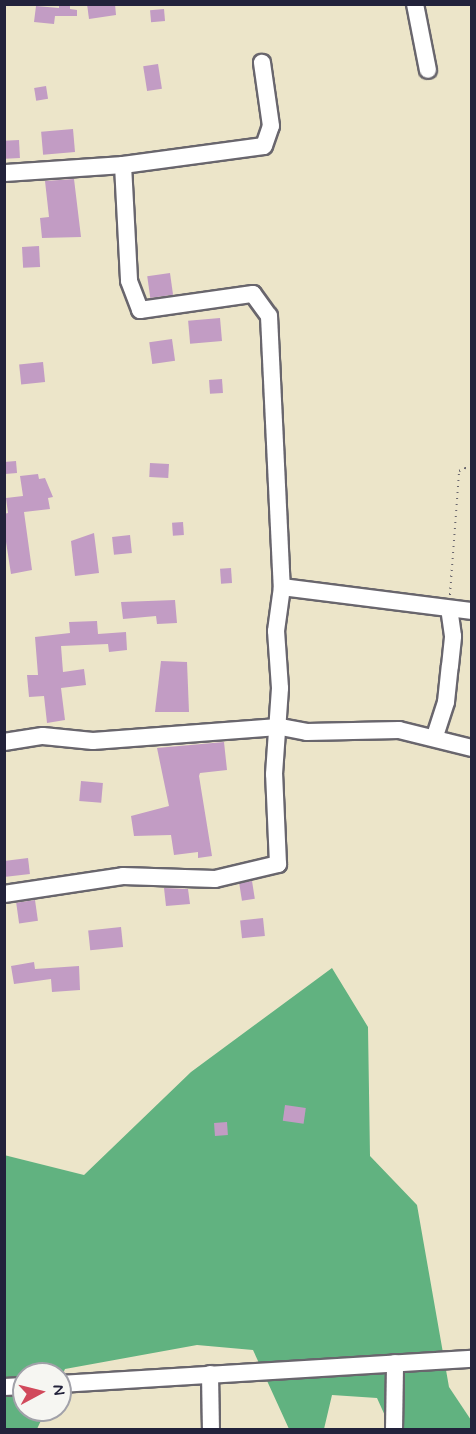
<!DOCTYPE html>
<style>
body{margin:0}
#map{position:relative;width:476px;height:1434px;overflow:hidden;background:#ece5c9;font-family:Mynerve,sans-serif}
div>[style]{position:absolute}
.forest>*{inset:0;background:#61b280}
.building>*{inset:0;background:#c29cc4;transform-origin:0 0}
.path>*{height:2px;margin-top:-1px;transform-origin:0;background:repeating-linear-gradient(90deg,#69666d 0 1.5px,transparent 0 6px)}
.roads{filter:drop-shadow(2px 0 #69666d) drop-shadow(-2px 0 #69666d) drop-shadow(0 2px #69666d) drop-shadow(0 -2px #69666d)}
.minor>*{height:16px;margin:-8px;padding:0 8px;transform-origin:8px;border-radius:8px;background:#fff}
span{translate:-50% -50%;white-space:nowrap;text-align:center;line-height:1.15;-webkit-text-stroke:4.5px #f6f6f2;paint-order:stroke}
.frame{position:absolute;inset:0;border:6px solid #22223b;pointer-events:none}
.north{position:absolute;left:12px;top:1362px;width:60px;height:60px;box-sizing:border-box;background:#f6f6f2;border:2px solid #a1a1a9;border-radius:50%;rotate:83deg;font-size:16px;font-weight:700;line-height:24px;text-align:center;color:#22223b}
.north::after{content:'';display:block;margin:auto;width:21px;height:27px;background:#d1495b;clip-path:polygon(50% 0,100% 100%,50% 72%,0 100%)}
</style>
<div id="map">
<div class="forest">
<i style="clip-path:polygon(332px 968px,368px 1027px,370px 1156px,417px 1205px,449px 1387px,471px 1420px,471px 1429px,391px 1429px,377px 1398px,332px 1395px,324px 1429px,289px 1429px,253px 1350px,197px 1345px,65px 1369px,60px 1380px,60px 1374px,24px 1374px,24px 1410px,46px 1410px,37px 1429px,5px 1429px,4px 1155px,84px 1175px,191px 1072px)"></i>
</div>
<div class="building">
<i style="clip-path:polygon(59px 4px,70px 4px,70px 9px,77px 10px,77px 16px,55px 16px,54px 24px,34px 22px,36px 6px,59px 8px)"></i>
<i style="clip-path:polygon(87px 4px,115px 4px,116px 15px,89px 19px)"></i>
<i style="left:164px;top:9px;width:12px;height:14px;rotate:85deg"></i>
<i style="left:158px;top:64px;width:25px;height:15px;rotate:81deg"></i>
<i style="left:46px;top:86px;width:13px;height:12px;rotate:81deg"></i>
<i style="left:73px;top:129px;width:23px;height:32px;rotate:85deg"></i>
<i style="left:19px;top:140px;width:18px;height:15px;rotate:87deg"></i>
<i style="clip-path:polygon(74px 179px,81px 237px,42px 238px,40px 218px,49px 217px,45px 181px)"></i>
<i style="left:39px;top:246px;width:21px;height:17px;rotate:87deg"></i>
<i style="left:170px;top:273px;width:22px;height:23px;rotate:82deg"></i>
<i style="left:220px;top:318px;width:23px;height:32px;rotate:85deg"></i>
<i style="left:172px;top:339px;width:22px;height:23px;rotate:82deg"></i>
<i style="left:43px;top:362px;width:20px;height:24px;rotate:84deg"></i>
<i style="left:222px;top:379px;width:14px;height:13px;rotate:86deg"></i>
<i style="left:16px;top:461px;width:12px;height:12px;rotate:85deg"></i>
<i style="left:150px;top:463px;width:19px;height:14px;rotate:3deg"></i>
<i style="clip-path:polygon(38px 474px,39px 479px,45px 478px,53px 497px,48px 498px,50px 509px,24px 512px,32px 570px,11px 574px,4px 529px,4px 514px,8px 513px,6px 498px,23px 496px,20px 476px)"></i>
<i style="left:183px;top:522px;width:13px;height:11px;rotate:86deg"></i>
<i style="clip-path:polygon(94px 533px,99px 573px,75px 576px,71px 541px)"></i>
<i style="left:130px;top:535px;width:18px;height:18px;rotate:84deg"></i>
<i style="left:231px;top:568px;width:15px;height:11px;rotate:86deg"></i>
<i style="clip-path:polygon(175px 600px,177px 623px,157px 624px,156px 616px,123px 619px,121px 602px)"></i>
<i style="clip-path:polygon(97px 621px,98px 634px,126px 632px,127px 650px,109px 652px,108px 644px,61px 646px,63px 672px,84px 669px,86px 685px,61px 688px,65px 720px,47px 723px,44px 696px,29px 697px,27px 675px,38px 675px,35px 637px,70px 633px,69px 622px)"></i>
<i style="clip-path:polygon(161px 661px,187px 662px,189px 712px,155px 712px)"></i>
<i style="clip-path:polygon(224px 742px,227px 770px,200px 773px,199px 776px,212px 856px,198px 858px,198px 852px,174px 855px,171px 835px,134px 836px,131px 816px,169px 806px,157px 748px)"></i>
<i style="left:81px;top:781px;width:22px;height:20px;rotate:5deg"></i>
<i style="left:28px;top:858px;width:16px;height:24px;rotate:83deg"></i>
<i style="left:252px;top:881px;width:18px;height:13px;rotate:81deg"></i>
<i style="clip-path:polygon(164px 888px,188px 889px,190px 904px,166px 906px)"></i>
<i style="left:35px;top:900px;width:21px;height:19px;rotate:82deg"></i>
<i style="left:263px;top:918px;width:18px;height:23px;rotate:84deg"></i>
<i style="left:121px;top:927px;width:20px;height:33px;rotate:84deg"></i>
<i style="clip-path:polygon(34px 962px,35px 969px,79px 966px,80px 990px,52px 992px,51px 979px,14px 984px,11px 966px)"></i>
<i style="left:285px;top:1105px;width:21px;height:16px;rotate:8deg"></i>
<i style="left:227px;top:1122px;width:13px;height:13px;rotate:86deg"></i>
</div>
<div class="path">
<i style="left:450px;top:595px;width:124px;rotate:-85.8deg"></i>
<i style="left:459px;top:471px;width:14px;rotate:-25deg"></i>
</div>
<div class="roads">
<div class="minor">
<i style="left:415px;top:4px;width:67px;rotate:78.9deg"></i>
<i style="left:123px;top:165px;width:142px;rotate:-7.7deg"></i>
<i style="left:264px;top:146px;width:21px;rotate:-71deg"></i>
<i style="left:271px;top:126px;width:64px;rotate:-98.1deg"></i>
<i style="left:4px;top:173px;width:119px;rotate:-3.8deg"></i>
<i style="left:123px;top:165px;width:116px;rotate:87deg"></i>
<i style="left:129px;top:281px;width:31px;rotate:69deg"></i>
<i style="left:140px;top:310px;width:114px;rotate:-8.1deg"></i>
<i style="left:253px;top:294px;width:27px;rotate:54deg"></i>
<i style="left:269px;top:316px;width:271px;rotate:87.3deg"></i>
<i style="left:282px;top:587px;width:192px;rotate:7.2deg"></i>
<i style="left:435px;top:736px;width:36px;rotate:-72deg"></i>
<i style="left:446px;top:702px;width:36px;rotate:-84deg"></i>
<i style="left:450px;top:666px;width:30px;rotate:-84deg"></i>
<i style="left:453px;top:636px;width:27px;rotate:-98deg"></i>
<i style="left:4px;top:742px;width:39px;rotate:-9deg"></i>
<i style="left:43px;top:736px;width:50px;rotate:5.7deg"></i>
<i style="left:93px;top:741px;width:189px;rotate:-4.3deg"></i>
<i style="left:281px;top:727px;width:26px;rotate:11deg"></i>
<i style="left:307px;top:732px;width:92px;rotate:-1.2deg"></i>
<i style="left:399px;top:730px;width:75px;rotate:13.9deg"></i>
<i style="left:4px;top:894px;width:120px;rotate:-8.6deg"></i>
<i style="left:123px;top:876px;width:92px;rotate:1.9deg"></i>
<i style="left:215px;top:879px;width:65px;rotate:-13.4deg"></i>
<i style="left:278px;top:864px;width:90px;rotate:-92.5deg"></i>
<i style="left:274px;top:774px;width:86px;rotate:-86deg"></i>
<i style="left:280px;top:688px;width:57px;rotate:-94deg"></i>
<i style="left:276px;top:631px;width:44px;rotate:-82.2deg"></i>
<i style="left:210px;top:1374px;width:56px;rotate:89deg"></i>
<i style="left:60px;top:1384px;width:413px;rotate:-3.5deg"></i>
<i style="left:4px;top:1387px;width:20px;rotate:-3deg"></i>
<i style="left:394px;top:1430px;width:67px;rotate:-89.1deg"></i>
</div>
</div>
<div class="frame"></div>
<div class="north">N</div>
</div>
